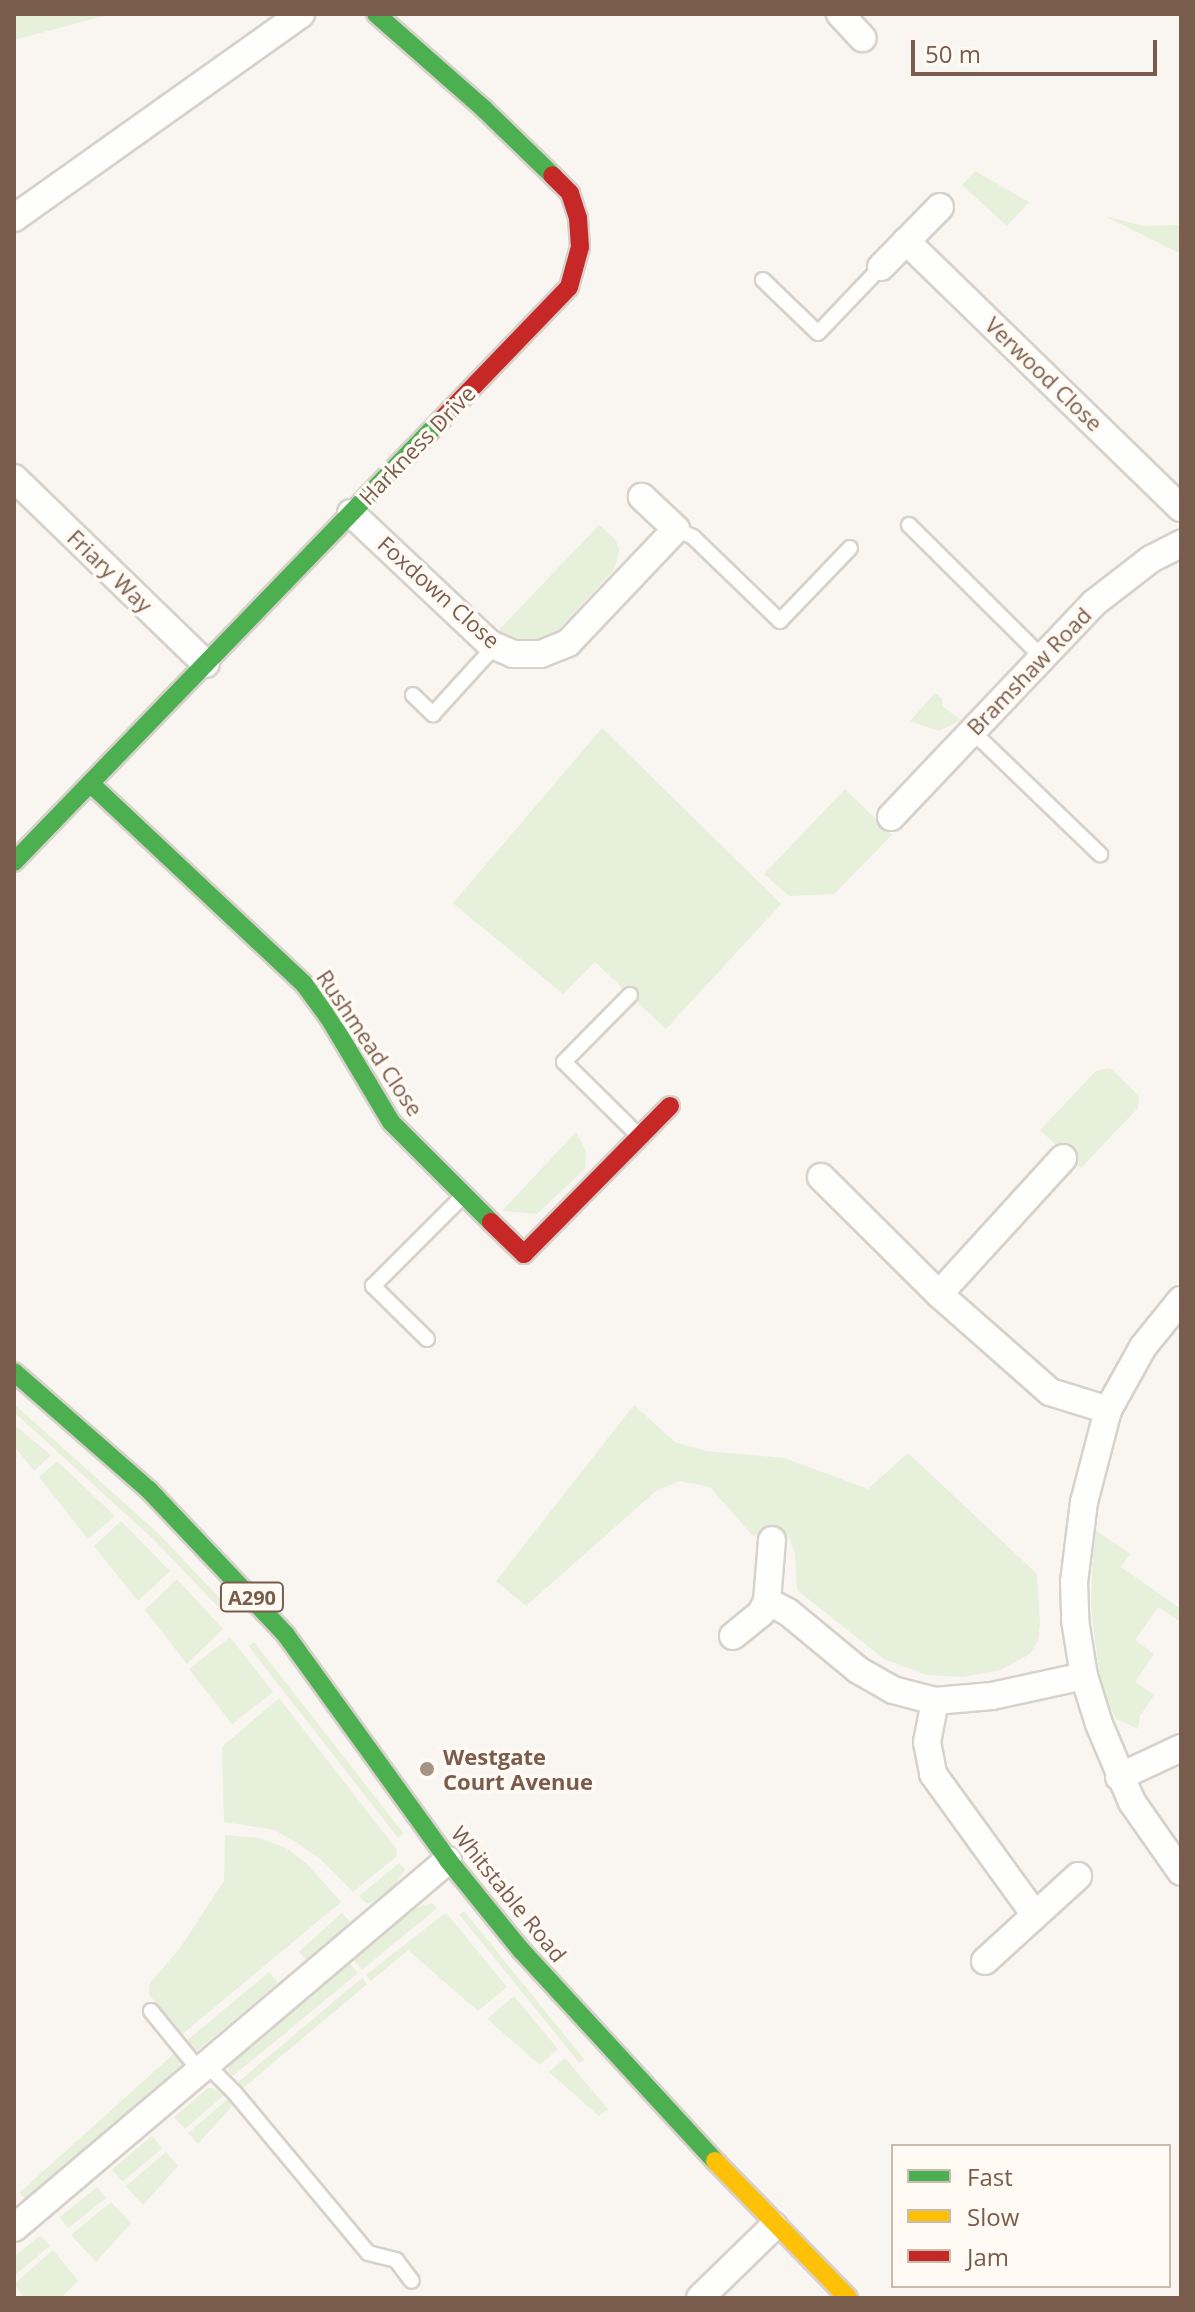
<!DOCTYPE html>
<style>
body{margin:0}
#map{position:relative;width:1195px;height:2312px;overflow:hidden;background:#f9f5f0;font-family:"Open Sans",sans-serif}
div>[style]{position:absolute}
.green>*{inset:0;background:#e7f0db;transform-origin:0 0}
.roads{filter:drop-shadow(2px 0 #d7d1cb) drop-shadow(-2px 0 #d7d1cb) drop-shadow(0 2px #d7d1cb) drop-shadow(0 -2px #d7d1cb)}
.lane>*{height:14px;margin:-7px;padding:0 7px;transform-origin:7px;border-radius:7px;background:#fefefd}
.street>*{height:26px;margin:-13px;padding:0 13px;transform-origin:13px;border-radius:13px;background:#fefefd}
.fast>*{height:18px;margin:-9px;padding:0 9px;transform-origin:9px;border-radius:9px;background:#4caf50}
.slow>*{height:18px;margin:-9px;padding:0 9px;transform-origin:9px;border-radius:9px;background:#ffc107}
.jam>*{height:18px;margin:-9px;padding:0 9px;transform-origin:9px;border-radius:9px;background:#c62828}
.dots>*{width:22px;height:22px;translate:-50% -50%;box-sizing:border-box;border:4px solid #fffaf3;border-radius:50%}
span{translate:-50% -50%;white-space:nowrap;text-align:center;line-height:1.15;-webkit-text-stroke:7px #fffaf3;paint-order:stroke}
.shield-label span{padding:2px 6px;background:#fffaf3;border:2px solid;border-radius:6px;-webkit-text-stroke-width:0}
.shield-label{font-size:20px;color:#7a5c4d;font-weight:700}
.street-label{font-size:22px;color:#7a5c4d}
.poi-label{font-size:22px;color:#7a5c4d;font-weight:700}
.left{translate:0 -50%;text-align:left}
.frame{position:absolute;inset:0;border:16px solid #7a5c4d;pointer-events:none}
.legend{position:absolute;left:891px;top:2144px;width:280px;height:144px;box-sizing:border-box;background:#fffaf3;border:2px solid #cabbb1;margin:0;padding:10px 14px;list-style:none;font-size:24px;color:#7a5c4d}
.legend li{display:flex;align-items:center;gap:16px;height:40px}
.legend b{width:40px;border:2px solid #cabbb1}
.scale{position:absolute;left:911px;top:40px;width:246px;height:36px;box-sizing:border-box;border:4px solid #7a5c4d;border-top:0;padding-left:10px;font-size:24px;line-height:28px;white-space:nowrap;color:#7a5c4d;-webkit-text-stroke:6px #fffaf3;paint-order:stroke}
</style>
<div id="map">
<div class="green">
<i style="clip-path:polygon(14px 14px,111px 14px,14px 40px)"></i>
<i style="clip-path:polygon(975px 171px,1029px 202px,1007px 226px,962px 185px)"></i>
<i style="clip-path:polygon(1105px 216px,1143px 226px,1181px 225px,1181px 254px)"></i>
<i style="clip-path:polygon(599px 525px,615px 539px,619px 549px,617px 561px,613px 571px,555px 633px,532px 643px,507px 638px,498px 631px)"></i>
<i style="clip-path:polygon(935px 693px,942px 698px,942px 706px,961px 720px,939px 731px,910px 721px)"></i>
<i style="clip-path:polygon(602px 728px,781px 904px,666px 1029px,595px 962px,563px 994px,453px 903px)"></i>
<i style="clip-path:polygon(845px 789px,892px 835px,834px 894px,789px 896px,764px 874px)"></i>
<i style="clip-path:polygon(1110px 1068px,1139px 1096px,1138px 1108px,1081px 1168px,1040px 1130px,1096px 1071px)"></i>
<i style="clip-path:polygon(576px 1132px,586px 1151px,585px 1169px,537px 1214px,502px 1211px)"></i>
<i style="clip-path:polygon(14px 1404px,160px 1535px,227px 1606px,222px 1611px,154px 1540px,14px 1412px)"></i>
<i style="clip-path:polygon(634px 1405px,675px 1442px,706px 1451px,784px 1458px,868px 1489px,908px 1453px,1037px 1574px,1040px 1624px,1038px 1641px,1030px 1654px,1000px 1670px,963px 1677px,927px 1675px,884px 1659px,797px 1590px,795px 1553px,788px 1536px,770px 1529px,753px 1536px,710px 1487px,679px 1481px,657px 1490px,526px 1606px,496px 1581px)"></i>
<i style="clip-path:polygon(14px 1425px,51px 1455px,34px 1471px,14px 1446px)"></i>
<i style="clip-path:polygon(57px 1461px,115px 1516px,88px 1539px,39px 1477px)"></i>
<i style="clip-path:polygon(121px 1521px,170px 1571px,138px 1601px,94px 1546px)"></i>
<i style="clip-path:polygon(1094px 1529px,1130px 1554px,1121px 1567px,1181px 1609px,1181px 1622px,1158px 1607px,1135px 1640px,1154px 1654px,1135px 1682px,1154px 1695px,1140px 1716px,1138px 1729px,1116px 1719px,1101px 1688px,1091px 1607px)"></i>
<i style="clip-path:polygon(177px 1579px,223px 1629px,187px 1664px,145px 1610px)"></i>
<i style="left:230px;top:1637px;width:70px;height:52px;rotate:52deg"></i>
<i style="left:254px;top:1642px;width:243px;height:7px;rotate:52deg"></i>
<i style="clip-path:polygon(279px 1698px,397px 1850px,396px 1857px,353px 1892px,320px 1859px,296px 1842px,274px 1830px,224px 1822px,222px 1747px)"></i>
<i style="clip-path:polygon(225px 1835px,259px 1838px,286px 1848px,307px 1864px,341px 1902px,180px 2036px,149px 1994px,150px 1983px,180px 1948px,224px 1881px)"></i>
<i style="clip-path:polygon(399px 1863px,405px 1869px,396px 1884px,376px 1902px,366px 1903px,359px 1896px)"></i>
<i style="clip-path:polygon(432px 1903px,437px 1908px,362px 1970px,353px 1959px,415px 1908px)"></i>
<i style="left:464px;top:1911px;width:191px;height:6px;rotate:51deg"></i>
<i style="left:342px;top:1913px;width:12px;height:58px;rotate:48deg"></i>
<i style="clip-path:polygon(444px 1914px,448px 1915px,507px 1987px,478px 2011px,408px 1950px,371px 1981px,366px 1975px)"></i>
<i style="clip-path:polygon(349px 1962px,358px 1973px,233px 2076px,228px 2070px,232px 2059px)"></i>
<i style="clip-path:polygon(269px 1972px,278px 1983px,198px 2050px,191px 2050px,185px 2042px)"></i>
<i style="left:362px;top:1978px;width:8px;height:162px;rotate:50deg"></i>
<i style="clip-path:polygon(514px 1996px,558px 2049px,540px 2065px,487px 2019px)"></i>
<i style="left:177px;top:2051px;width:13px;height:212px;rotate:48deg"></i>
<i style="clip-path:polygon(565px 2058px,608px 2109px,599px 2116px,549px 2072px)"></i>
<i style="clip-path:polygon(208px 2088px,214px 2088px,224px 2095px,185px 2129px,174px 2117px)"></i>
<i style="clip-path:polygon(228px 2099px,233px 2105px,198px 2144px,188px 2133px)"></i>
<i style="left:152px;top:2136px;width:16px;height:52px;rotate:50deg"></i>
<i style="clip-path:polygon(166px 2152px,178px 2166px,143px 2205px,126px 2186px)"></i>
<i style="left:97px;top:2187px;width:14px;height:48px;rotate:51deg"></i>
<i style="clip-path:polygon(111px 2202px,131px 2223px,96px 2262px,71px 2235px)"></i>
<i style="clip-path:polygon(38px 2237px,42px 2237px,50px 2246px,14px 2276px,14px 2257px)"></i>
<i style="clip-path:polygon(53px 2250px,78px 2281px,61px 2298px,25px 2298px,14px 2284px)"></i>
</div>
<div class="roads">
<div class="lane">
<i style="left:763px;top:280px;width:76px;rotate:43.9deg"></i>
<i style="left:818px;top:333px;width:91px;rotate:-46.3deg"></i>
<i style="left:909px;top:525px;width:186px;rotate:44.8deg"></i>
<i style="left:676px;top:529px;width:19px;rotate:25deg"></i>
<i style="left:693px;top:537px;width:121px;rotate:44deg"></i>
<i style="left:780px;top:621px;width:101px;rotate:-46.2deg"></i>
<i style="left:413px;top:695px;width:28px;rotate:44deg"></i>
<i style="left:433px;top:714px;width:91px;rotate:-47.7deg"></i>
<i style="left:972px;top:731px;width:178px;rotate:43.9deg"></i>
<i style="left:630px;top:995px;width:94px;rotate:134.6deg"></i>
<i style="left:564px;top:1062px;width:105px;rotate:44.6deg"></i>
<i style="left:427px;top:1339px;width:76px;rotate:-135.5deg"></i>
<i style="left:373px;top:1286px;width:127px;rotate:-45deg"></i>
<i style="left:151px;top:2011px;width:77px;rotate:50.8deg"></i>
<i style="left:207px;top:2065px;width:38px;rotate:45deg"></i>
<i style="left:234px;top:2092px;width:209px;rotate:50.2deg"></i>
<i style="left:368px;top:2253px;width:29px;rotate:14deg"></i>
<i style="left:396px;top:2260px;width:26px;rotate:53deg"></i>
</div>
<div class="street">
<i style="left:840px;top:14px;width:33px;rotate:47deg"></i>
<i style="left:14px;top:218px;width:352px;rotate:-35.4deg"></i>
<i style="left:906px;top:241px;width:383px;rotate:44.2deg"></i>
<i style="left:881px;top:267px;width:84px;rotate:-45.5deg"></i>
<i style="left:14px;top:478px;width:267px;rotate:44.1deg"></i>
<i style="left:351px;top:513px;width:191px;rotate:43.3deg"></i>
<i style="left:490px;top:644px;width:25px;rotate:23deg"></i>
<i style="left:513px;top:654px;width:28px"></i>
<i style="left:541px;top:654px;width:29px;rotate:-22deg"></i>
<i style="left:568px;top:643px;width:157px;rotate:-46.5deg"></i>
<i style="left:676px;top:529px;width:47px;rotate:-136.7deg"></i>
<i style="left:891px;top:817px;width:295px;rotate:-46.5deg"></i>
<i style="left:1094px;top:603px;width:72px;rotate:-37.7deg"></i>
<i style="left:1151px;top:559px;width:34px;rotate:-27deg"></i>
<i style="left:821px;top:1177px;width:166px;rotate:44.8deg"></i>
<i style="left:939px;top:1294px;width:148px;rotate:41.4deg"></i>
<i style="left:1050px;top:1392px;width:61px;rotate:17.2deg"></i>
<i style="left:939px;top:1294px;width:184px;rotate:-47.6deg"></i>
<i style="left:1181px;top:1300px;width:60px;rotate:129deg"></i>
<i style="left:1143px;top:1347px;width:72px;rotate:119.1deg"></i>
<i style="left:1108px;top:1410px;width:95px;rotate:104.6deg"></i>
<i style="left:1084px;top:1502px;width:81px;rotate:97.1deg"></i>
<i style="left:1074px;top:1582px;width:38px;rotate:88deg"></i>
<i style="left:1075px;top:1620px;width:57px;rotate:80.9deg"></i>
<i style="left:1084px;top:1676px;width:50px;rotate:72.6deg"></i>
<i style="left:1099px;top:1724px;width:85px;rotate:67.1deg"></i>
<i style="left:1132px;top:1802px;width:85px;rotate:55deg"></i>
<i style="left:767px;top:1601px;width:24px;rotate:28deg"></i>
<i style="left:788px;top:1612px;width:91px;rotate:39.6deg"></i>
<i style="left:858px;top:1670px;width:40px;rotate:29.7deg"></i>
<i style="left:893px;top:1690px;width:43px;rotate:14.7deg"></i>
<i style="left:935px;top:1701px;width:57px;rotate:-5deg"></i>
<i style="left:992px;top:1696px;width:94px;rotate:-12.3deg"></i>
<i style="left:733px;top:1636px;width:36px;rotate:-39deg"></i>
<i style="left:761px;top:1613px;width:13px;rotate:-63deg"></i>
<i style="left:767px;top:1601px;width:61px;rotate:-85.3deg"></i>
<i style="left:935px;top:1701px;width:42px;rotate:101deg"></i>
<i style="left:927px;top:1742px;width:33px;rotate:79deg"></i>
<i style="left:933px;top:1774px;width:174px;rotate:54.1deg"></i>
<i style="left:1119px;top:1777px;width:68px;rotate:-25.1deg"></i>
<i style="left:985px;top:1961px;width:126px;rotate:-42.4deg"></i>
<i style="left:14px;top:2228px;width:569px;rotate:-40.3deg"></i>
<i style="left:700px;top:2298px;width:103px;rotate:-44.2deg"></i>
</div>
<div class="fast">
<i style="left:376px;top:14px;width:144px;rotate:41.3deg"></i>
<i style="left:484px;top:109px;width:95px;rotate:44.1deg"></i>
<i style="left:91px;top:784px;width:292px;rotate:43.2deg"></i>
<i style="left:304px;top:984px;width:42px;rotate:53.7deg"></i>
<i style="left:329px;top:1018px;width:121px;rotate:59.2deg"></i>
<i style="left:391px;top:1122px;width:141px;rotate:45deg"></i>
<i style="left:14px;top:862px;width:616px;rotate:-45.99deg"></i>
<i style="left:14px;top:1372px;width:179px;rotate:41.2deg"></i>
<i style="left:149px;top:1490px;width:199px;rotate:46.6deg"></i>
<i style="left:286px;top:1635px;width:277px;rotate:54.2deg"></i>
<i style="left:448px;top:1860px;width:116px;rotate:51deg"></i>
<i style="left:521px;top:1950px;width:287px;rotate:47.4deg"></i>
</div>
<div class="slow">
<i style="left:715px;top:2161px;width:191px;rotate:45.8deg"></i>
</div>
<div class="jam">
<i style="left:442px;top:419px;width:183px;rotate:-46.1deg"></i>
<i style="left:569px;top:287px;width:41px;rotate:-74.6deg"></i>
<i style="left:580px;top:247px;width:29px;rotate:-94deg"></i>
<i style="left:578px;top:218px;width:26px;rotate:-108deg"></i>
<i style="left:570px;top:193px;width:25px;rotate:-135deg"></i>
<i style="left:491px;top:1222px;width:46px;rotate:44.1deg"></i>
<i style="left:524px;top:1254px;width:208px;rotate:-45.4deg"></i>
</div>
</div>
<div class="dots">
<i style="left:427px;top:1769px;background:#a69286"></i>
</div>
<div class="shield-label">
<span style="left:252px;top:1597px">A290</span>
</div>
<div class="street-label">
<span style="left:1044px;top:374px;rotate:44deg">Verwood Close</span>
<span style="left:417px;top:445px;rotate:-46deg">Harkness Drive</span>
<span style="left:110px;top:571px;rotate:44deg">Friary Way</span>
<span style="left:439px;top:592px;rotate:42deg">Foxdown Close</span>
<span style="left:1029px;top:671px;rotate:-46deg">Bramshaw Road</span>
<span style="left:370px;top:1043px;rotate:56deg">Rushmead Close</span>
<span style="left:509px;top:1894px;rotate:51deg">Whitstable Road</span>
</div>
<div class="poi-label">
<span class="left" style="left:443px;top:1769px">Westgate<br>Court Avenue</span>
</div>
<div class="frame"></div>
<ul class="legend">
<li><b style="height:10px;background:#4caf50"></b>Fast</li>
<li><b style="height:10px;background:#ffc107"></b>Slow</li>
<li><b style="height:10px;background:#c62828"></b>Jam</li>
</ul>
<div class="scale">50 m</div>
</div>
